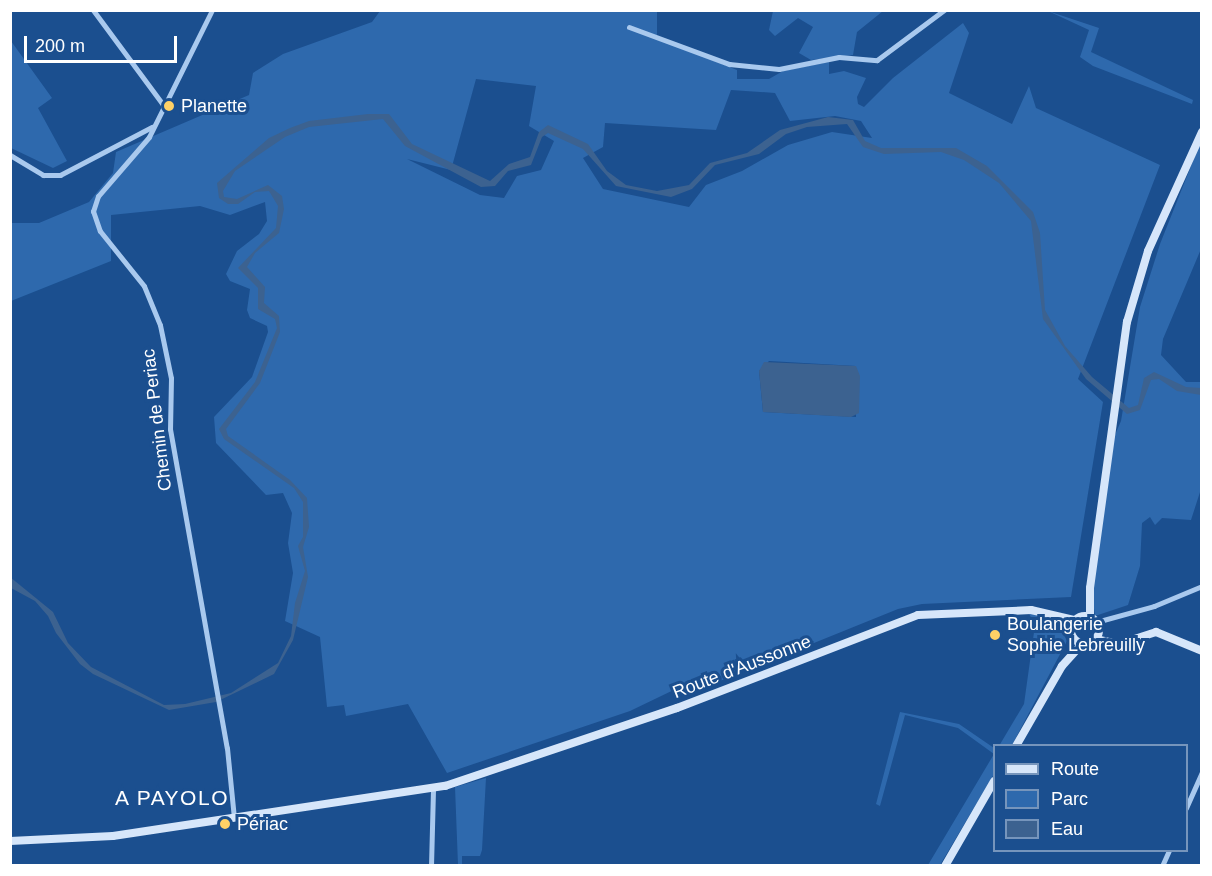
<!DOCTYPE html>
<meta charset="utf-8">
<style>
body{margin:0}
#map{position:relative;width:1212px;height:876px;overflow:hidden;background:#1b4f8f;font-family:Arial,sans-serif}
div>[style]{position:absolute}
.green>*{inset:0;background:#2e69ad}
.water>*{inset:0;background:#3c6290}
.street>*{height:5px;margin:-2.5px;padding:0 2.5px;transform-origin:2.5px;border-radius:2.5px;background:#a9c9ee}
.secondary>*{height:8px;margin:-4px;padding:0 4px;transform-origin:4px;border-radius:4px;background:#d6e6fa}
.secondary>.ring{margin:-4px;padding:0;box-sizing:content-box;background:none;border:8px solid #d6e6fa;border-radius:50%}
.dots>*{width:16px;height:16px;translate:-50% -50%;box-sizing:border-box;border:3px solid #1b4f8f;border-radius:50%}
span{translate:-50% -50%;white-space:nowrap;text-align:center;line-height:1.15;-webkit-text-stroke:6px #1b4f8f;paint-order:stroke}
.poi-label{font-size:18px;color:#fff}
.left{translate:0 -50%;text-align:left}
.street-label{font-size:18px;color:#fff}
.quarter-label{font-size:21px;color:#fff;letter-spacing:1.5px}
.frame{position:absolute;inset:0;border:12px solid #fff;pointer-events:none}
.legend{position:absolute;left:993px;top:744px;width:195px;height:108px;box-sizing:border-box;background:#1b4f8f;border:2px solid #7695bc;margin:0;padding:8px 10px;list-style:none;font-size:18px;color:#fff}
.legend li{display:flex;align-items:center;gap:12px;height:30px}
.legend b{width:30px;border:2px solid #7695bc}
.scale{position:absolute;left:24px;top:36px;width:153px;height:27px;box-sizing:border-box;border:3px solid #fff;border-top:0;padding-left:8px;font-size:18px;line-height:21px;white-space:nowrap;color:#fff;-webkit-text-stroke:4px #1b4f8f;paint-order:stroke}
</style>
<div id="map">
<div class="green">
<i style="clip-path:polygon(evenodd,380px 11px,657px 11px,657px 38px,737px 70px,737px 79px,769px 79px,783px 71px,829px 62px,829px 74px,844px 71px,866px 78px,857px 97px,858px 104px,864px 107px,893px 78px,963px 23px,969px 33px,949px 93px,1012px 124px,1029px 86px,1036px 108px,1160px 165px,1078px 379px,1103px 402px,1071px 597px,922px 604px,898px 609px,700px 689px,684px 685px,630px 711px,447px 773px,408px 704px,346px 716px,344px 705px,327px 707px,320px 637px,285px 621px,293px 573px,288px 543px,292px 513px,283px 493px,266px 495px,216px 443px,214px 417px,252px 377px,268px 332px,267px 326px,250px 318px,247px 310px,250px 289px,230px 281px,226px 274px,237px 251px,259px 234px,267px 221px,265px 202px,230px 215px,200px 206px,111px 215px,111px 261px,11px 301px,11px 223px,39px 223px,89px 202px,113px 173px,116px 152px,249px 95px,253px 73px,283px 54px,372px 22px,380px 11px,476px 79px,536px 86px,529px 126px,554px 141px,541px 170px,517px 176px,504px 198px,480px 195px,407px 159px,451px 170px,476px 79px,380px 11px,731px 90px,775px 93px,790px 121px,835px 116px,861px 121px,872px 138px,832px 132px,788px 145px,742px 171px,706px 185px,689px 207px,603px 189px,583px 158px,603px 147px,605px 123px,716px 130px,731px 90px,380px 11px,769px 361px,856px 366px,856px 417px,763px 412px,759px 371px,769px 361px)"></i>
<i style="clip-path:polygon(773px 11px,773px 10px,883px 11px,857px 32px,853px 55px,811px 60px,799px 53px,813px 27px,798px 18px,775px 36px,769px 30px)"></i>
<i style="clip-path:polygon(1048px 11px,1099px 28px,1091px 52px,1193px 100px,1192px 104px,1093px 66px,1080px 57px,1089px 30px)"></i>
<i style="clip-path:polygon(11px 41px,52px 98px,38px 108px,67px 161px,53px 168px,11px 148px)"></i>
<i style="clip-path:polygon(1201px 141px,1201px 249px,1163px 339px,1161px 355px,1186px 382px,1201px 382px,1201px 489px,1191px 520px,1162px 518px,1155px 525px,1150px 517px,1142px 523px,1140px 566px,1128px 605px,1095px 616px,1092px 594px,1098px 547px,1114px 437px,1121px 421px,1140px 307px,1160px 244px)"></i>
<i style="clip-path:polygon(1028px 612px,1059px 625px,1067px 641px,1012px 745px,999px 746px,1024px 704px,1035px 625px)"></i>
<i style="clip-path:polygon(900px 712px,959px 724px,994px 748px,994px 774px,940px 865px,928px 865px,994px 754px,958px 728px,905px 715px,880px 806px,876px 804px)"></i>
<i style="clip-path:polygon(486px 778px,482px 850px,480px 856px,462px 856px,462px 865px,458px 865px,455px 787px)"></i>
</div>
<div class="water">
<i style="clip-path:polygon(368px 114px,389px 114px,412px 144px,490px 181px,509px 164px,530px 157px,539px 132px,548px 125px,588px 144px,607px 171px,626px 185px,657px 191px,689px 185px,710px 163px,747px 153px,780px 130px,828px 117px,853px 120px,865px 141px,881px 148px,956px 148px,987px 166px,1033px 212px,1040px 233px,1045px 310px,1065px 346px,1092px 377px,1129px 408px,1138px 405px,1144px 378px,1154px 372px,1186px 387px,1201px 388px,1201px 395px,1177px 391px,1159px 379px,1151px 380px,1140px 410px,1127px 414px,1086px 379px,1043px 319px,1031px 221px,999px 183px,964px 160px,941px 152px,884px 154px,863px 147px,847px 124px,807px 127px,786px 134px,759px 154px,715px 165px,692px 189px,671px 197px,616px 186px,583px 149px,548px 133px,542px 137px,531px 165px,508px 171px,495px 186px,481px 187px,405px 146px,383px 119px,309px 127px,285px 137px,235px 171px,223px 191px,224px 197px,237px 199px,268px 185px,282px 196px,284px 209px,279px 233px,255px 253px,247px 267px,265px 287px,264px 303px,279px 316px,280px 332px,260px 383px,226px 429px,228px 436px,290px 480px,307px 498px,309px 527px,303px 547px,308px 577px,293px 640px,274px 674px,216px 702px,169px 710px,93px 674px,80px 664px,56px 633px,48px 616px,35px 601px,11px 588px,10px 577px,53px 612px,68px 643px,91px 667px,164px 705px,185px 704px,231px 693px,278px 663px,291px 636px,295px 603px,305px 571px,298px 546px,303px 537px,303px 502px,294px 488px,224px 439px,219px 429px,255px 382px,277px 328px,275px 319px,258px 309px,258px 288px,238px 268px,276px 228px,278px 206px,269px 191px,255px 192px,238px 204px,228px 204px,219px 198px,217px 183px,269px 138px,290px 128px,309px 121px)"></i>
<i style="clip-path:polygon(764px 362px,856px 366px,860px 376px,859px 413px,851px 417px,763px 412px,759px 371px)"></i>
</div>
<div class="street">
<i style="left:93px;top:10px;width:119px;rotate:53.5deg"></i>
<i style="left:212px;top:10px;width:142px;rotate:116.4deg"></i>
<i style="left:149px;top:137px;width:78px;rotate:130.8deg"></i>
<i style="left:98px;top:196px;width:16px;rotate:108deg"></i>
<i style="left:93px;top:211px;width:21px;rotate:71deg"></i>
<i style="left:100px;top:231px;width:70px;rotate:51.3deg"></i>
<i style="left:144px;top:286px;width:42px;rotate:67.7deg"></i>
<i style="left:160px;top:325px;width:54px;rotate:78.3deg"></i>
<i style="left:171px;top:378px;width:51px;rotate:91.1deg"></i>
<i style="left:170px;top:429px;width:324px;rotate:79.9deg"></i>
<i style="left:227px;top:748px;width:70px;rotate:84.3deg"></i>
<i style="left:629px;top:27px;width:107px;rotate:20.3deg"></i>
<i style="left:729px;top:64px;width:50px;rotate:5.7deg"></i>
<i style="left:779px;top:69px;width:61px;rotate:-11.3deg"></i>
<i style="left:839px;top:57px;width:38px;rotate:5deg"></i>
<i style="left:877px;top:60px;width:84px;rotate:-36.7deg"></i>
<i style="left:10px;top:155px;width:39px;rotate:31deg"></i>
<i style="left:43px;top:175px;width:17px"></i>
<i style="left:60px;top:175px;width:104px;rotate:-27.6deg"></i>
<i style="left:1096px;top:622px;width:60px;rotate:-15.4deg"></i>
<i style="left:1154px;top:606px;width:52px;rotate:-22.6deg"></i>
<i style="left:1186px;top:808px;width:39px;rotate:-66deg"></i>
<i style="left:431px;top:866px;width:78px;rotate:-88.5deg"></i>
<i style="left:1162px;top:866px;width:17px;rotate:-66deg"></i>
</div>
<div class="secondary">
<i class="ring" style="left:1071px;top:616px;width:20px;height:20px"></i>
<i style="left:1051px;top:617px;width:24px;rotate:35deg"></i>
<i style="left:1090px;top:617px;width:29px;rotate:-90deg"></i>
<i style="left:1090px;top:588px;width:269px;rotate:-82.1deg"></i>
<i style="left:1127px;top:322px;width:74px;rotate:-73.5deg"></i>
<i style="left:1148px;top:251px;width:131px;rotate:-65.6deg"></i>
<i style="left:1095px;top:639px;width:25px;rotate:12deg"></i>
<i style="left:1119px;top:644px;width:39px;rotate:-18deg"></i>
<i style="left:1156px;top:632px;width:50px;rotate:22.4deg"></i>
<i style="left:1016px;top:746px;width:92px;rotate:-60.1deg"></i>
<i style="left:1062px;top:666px;width:30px;rotate:-48deg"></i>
<i style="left:10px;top:841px;width:103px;rotate:-2.8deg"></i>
<i style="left:113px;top:836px;width:336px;rotate:-8.6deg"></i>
<i style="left:445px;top:786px;width:245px;rotate:-18.6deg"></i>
<i style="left:677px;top:708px;width:258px;rotate:-21.1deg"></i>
<i style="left:918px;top:615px;width:113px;rotate:-2.5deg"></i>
<i style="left:1031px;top:610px;width:44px;rotate:13.1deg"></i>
<i style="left:945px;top:866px;width:98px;rotate:-60deg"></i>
</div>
<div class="dots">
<i style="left:169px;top:106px;background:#ffd166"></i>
<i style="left:995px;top:635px;background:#ffd166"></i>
<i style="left:225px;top:824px;background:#ffd166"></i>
</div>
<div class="poi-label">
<span class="left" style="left:181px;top:106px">Planette</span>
<span class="left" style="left:1007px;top:635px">Boulangerie<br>Sophie Lebreuilly</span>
<span class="left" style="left:237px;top:824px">Périac</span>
</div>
<div class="street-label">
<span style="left:157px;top:420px;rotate:-97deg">Chemin de Periac</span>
<span style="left:742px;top:667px;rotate:-21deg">Route d'Aussonne</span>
</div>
<div class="quarter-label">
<span style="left:172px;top:798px">A PAYOLO</span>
</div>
<div class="frame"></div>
<ul class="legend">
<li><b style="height:8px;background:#d6e6fa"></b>Route</li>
<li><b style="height:16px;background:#2e69ad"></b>Parc</li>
<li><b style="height:16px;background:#3c6290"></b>Eau</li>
</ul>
<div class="scale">200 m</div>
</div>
